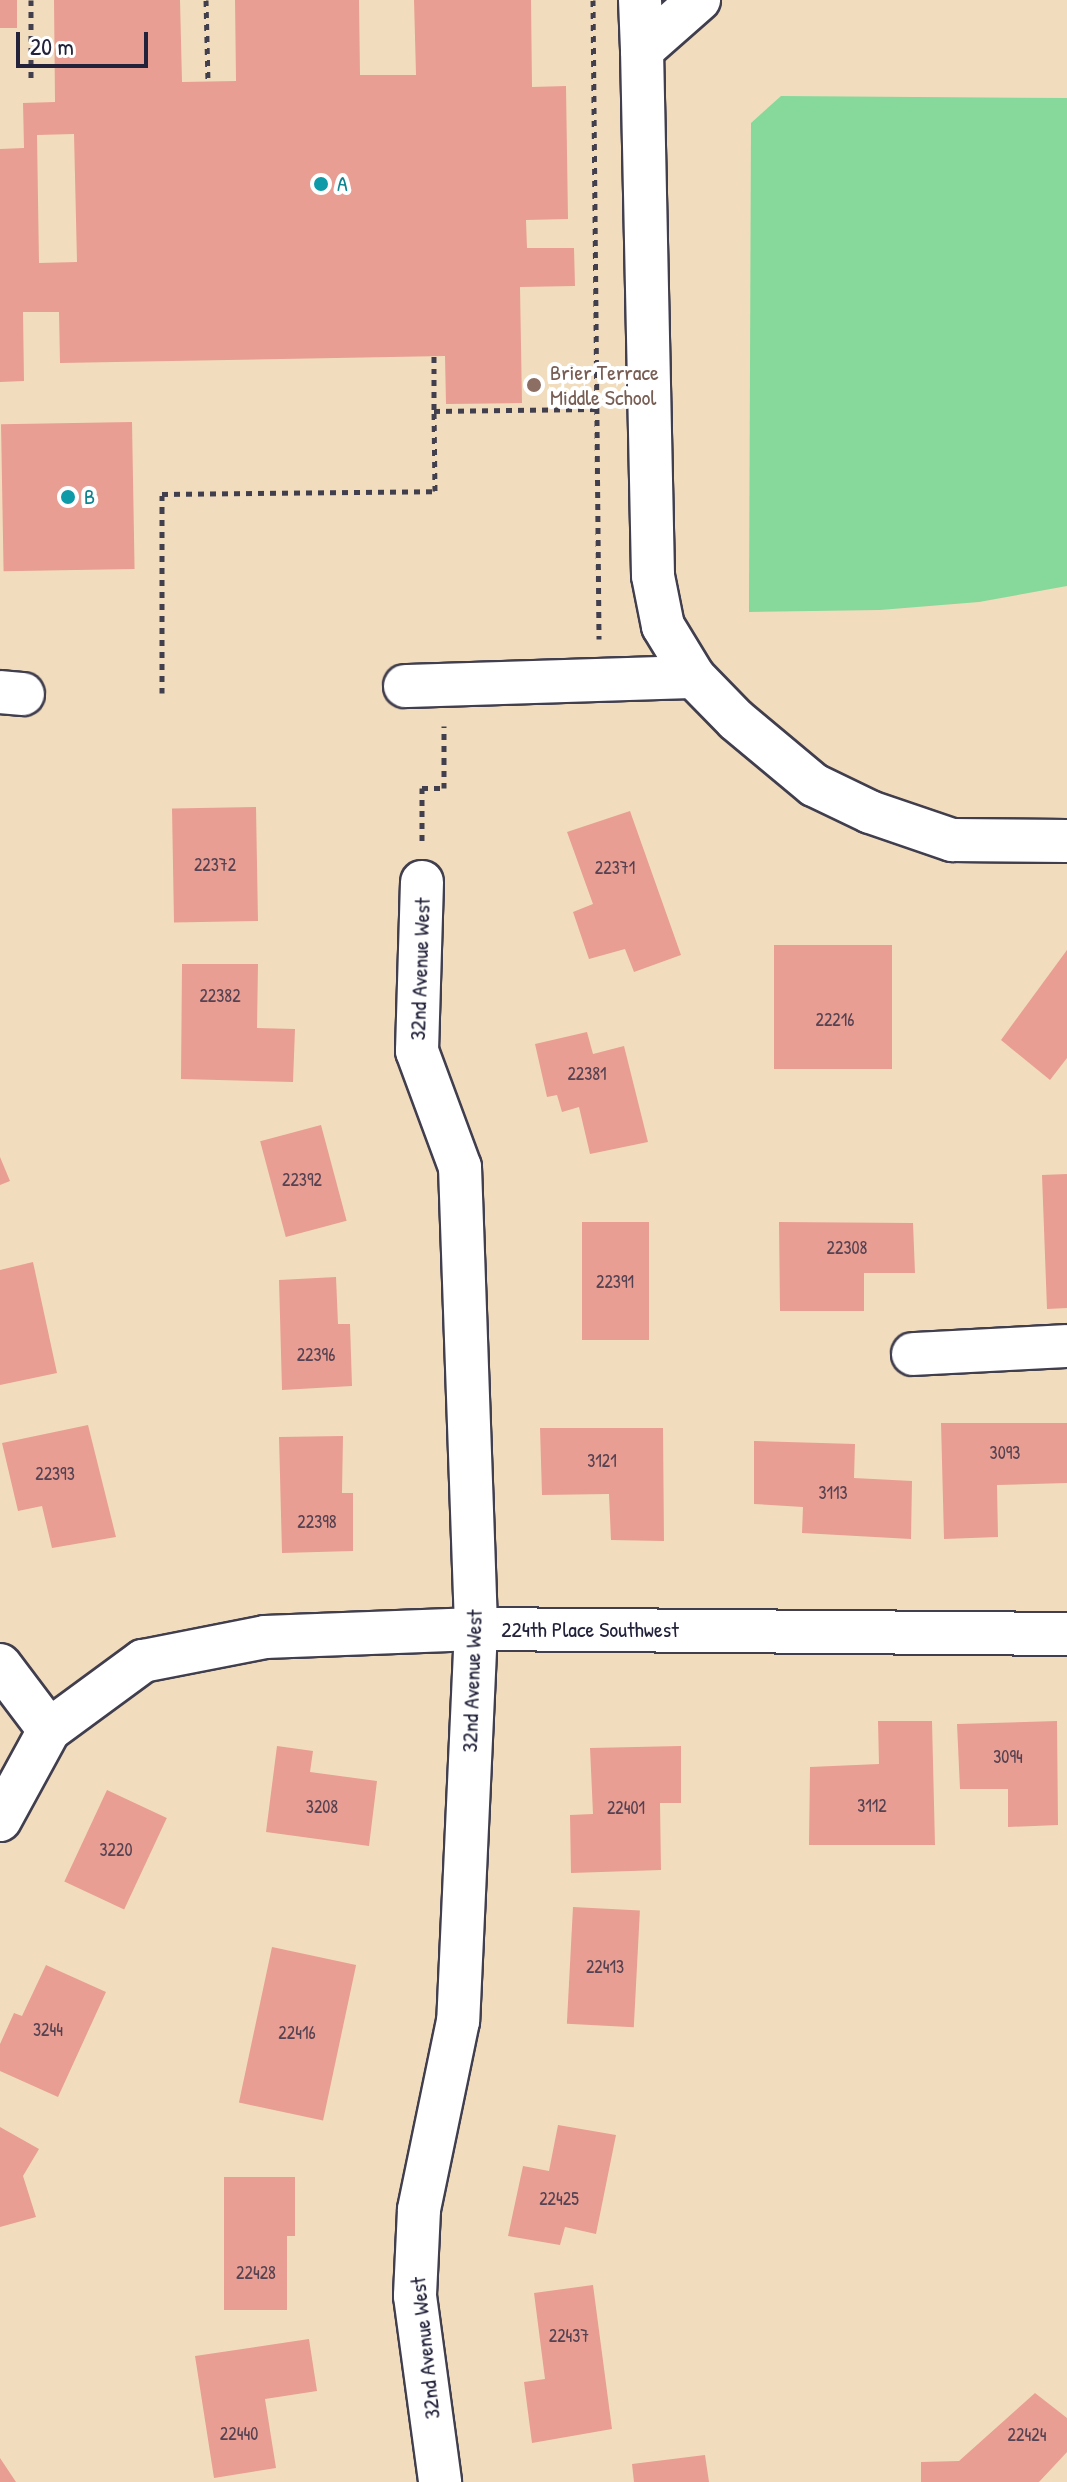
<!DOCTYPE html>
<style>
body{margin:0}
#map{position:relative;width:1067px;height:2482px;overflow:hidden;background:#f1ddbd;font-family:"Patrick Hand",sans-serif}
div>[style]{position:absolute}
.green>*{inset:0;background:#86d99b}
.building>*{inset:0;background:#e89e93;transform-origin:0 0}
.path>*{height:5px;margin-top:-2.5px;transform-origin:0;background:repeating-linear-gradient(90deg,#413e4e 0 6px,transparent 0 12px)}
.roads{filter:drop-shadow(2px 0 #413e4e) drop-shadow(-2px 0 #413e4e) drop-shadow(0 2px #413e4e) drop-shadow(0 -2px #413e4e)}
.minor>*{height:42px;margin:-21px;padding:0 21px;transform-origin:21px;border-radius:21px;background:#fff}
.dots>*{width:22px;height:22px;translate:-50% -50%;box-sizing:border-box;border:4px solid #fff;border-radius:50%}
span{translate:-50% -50%;white-space:nowrap;text-align:center;line-height:1.15;-webkit-text-stroke:8px #fff;paint-order:stroke}
.number-label{font-size:18px;color:#544151}
.number-label span{-webkit-text-stroke-width:0}
.culture-label{font-size:22px;color:#0d838f}
.left{translate:0 -50%;text-align:left}
.education-label{font-size:22px;color:#785e54}
.street-label{font-size:22px;color:#22223b}
.scale{position:absolute;left:16px;top:32px;width:132px;height:36px;box-sizing:border-box;border:4px solid #22223b;border-top:0;padding-left:10px;font-size:24px;line-height:28px;white-space:nowrap;color:#22223b;-webkit-text-stroke:6px #fff;paint-order:stroke}
</style>
<div id="map">
<div class="green">
<i style="clip-path:polygon(781px 96px,1067px 98px,1067px 586px,979px 602px,880px 610px,749px 612px,751px 123px)"></i>
</div>
<div class="building">
<i style="left:0;top:0;width:17px;height:28px"></i>
<i style="clip-path:polygon(evenodd,54px 0,180px 0,182px 82px,236px 81px,235px 0,359px 0,360px 75px,416px 75px,414px 0,531px 0,532px 87px,566px 86px,568px 219px,526px 220px,527px 248px,574px 248px,575px 286px,520px 287px,522px 403px,446px 404px,445px 356px,60px 363px,59px 312px,23px 312px,24px 381px,0 382px,0 149px,24px 148px,23px 103px,55px 102px,54px 0,74px 134px,77px 262px,39px 263px,37px 135px,74px 134px)"></i>
<i style="left:132px;top:422px;width:147px;height:131px;rotate:89deg"></i>
<i style="left:256px;top:807px;width:114px;height:84px;rotate:89deg"></i>
<i style="clip-path:polygon(630px 811px,681px 955px,634px 972px,625px 949px,589px 959px,573px 912px,593px 904px,567px 832px)"></i>
<i style="left:774px;top:945px;width:118px;height:124px"></i>
<i style="clip-path:polygon(1067px 950px,1067px 1058px,1050px 1080px,1001px 1040px)"></i>
<i style="clip-path:polygon(182px 964px,258px 964px,257px 1028px,295px 1029px,293px 1082px,181px 1079px)"></i>
<i style="clip-path:polygon(587px 1032px,593px 1054px,624px 1046px,648px 1142px,590px 1154px,579px 1107px,562px 1112px,557px 1095px,547px 1097px,535px 1044px)"></i>
<i style="left:321px;top:1125px;width:99px;height:63px;rotate:75deg"></i>
<i style="clip-path:polygon(0 1157px,10px 1181px,0 1185px)"></i>
<i style="clip-path:polygon(1067px 1174px,1067px 1308px,1047px 1309px,1042px 1175px)"></i>
<i style="left:649px;top:1222px;width:118px;height:67px;rotate:90deg"></i>
<i style="clip-path:polygon(779px 1222px,913px 1223px,915px 1273px,864px 1273px,864px 1311px,780px 1311px)"></i>
<i style="clip-path:polygon(33px 1262px,57px 1373px,0 1385px,0 1270px)"></i>
<i style="clip-path:polygon(336px 1277px,338px 1324px,350px 1324px,352px 1386px,282px 1390px,279px 1280px)"></i>
<i style="clip-path:polygon(941px 1423px,1067px 1423px,1067px 1483px,997px 1485px,998px 1537px,944px 1539px)"></i>
<i style="clip-path:polygon(88px 1425px,116px 1537px,52px 1548px,42px 1506px,18px 1511px,2px 1443px)"></i>
<i style="clip-path:polygon(540px 1428px,663px 1428px,664px 1541px,611px 1540px,609px 1494px,542px 1495px)"></i>
<i style="clip-path:polygon(343px 1436px,342px 1493px,353px 1493px,353px 1551px,282px 1553px,279px 1437px)"></i>
<i style="clip-path:polygon(754px 1441px,855px 1444px,854px 1478px,912px 1481px,911px 1539px,802px 1533px,803px 1507px,754px 1504px)"></i>
<i style="clip-path:polygon(878px 1721px,932px 1721px,935px 1845px,809px 1845px,810px 1767px,879px 1764px)"></i>
<i style="clip-path:polygon(1057px 1721px,1058px 1825px,1008px 1827px,1008px 1789px,960px 1789px,957px 1724px)"></i>
<i style="clip-path:polygon(277px 1746px,313px 1751px,310px 1772px,377px 1781px,369px 1846px,266px 1832px)"></i>
<i style="clip-path:polygon(681px 1746px,681px 1803px,660px 1803px,661px 1870px,571px 1873px,570px 1815px,593px 1814px,590px 1748px)"></i>
<i style="left:107px;top:1790px;width:66px;height:101px;rotate:25deg"></i>
<i style="left:573px;top:1907px;width:67px;height:117px;rotate:3deg"></i>
<i style="left:272px;top:1947px;width:86px;height:159px;rotate:12deg"></i>
<i style="clip-path:polygon(46px 1965px,106px 1992px,58px 2097px,0 2071px,0 2044px,14px 2013px,22px 2016px)"></i>
<i style="clip-path:polygon(558px 2125px,616px 2135px,596px 2234px,565px 2227px,560px 2245px,508px 2236px,523px 2166px,549px 2171px)"></i>
<i style="clip-path:polygon(0 2127px,39px 2149px,23px 2176px,36px 2217px,0 2227px)"></i>
<i style="clip-path:polygon(224px 2177px,295px 2177px,295px 2236px,287px 2236px,287px 2310px,224px 2310px)"></i>
<i style="clip-path:polygon(593px 2285px,612px 2429px,532px 2443px,524px 2382px,545px 2379px,534px 2293px)"></i>
<i style="clip-path:polygon(309px 2339px,317px 2391px,265px 2399px,276px 2468px,214px 2478px,195px 2356px)"></i>
<i style="clip-path:polygon(1035px 2393px,1067px 2418px,1067px 2452px,1039px 2482px,921px 2482px,921px 2462px,959px 2461px)"></i>
<i style="clip-path:polygon(705px 2455px,709px 2482px,634px 2482px,632px 2464px)"></i>
<i style="clip-path:polygon(0 2458px,16px 2482px,0 2482px)"></i>
</div>
<div class="path">
<i style="left:31px;top:0;width:83px;rotate:90deg"></i>
<i style="left:206px;top:0;width:82px;rotate:88.6deg"></i>
<i style="left:593px;top:0;width:639px;rotate:89.46deg"></i>
<i style="left:434px;top:356px;width:55px;rotate:90deg"></i>
<i style="left:162px;top:693px;width:199px;rotate:-90deg"></i>
<i style="left:162px;top:494px;width:273px;rotate:-0.6deg"></i>
<i style="left:435px;top:491px;width:80px;rotate:-90.7deg"></i>
<i style="left:434px;top:411px;width:163px;rotate:-0.7deg"></i>
<i style="left:422px;top:841px;width:53px;rotate:-90deg"></i>
<i style="left:422px;top:788px;width:22px"></i>
<i style="left:444px;top:788px;width:62px;rotate:-90deg"></i>
</div>
<div class="roads">
<div class="minor">
<i style="left:640px;top:0;width:50px;rotate:87.7deg"></i>
<i style="left:642px;top:50px;width:76px;rotate:-41.3deg"></i>
<i style="left:642px;top:50px;width:526px;rotate:88.8deg"></i>
<i style="left:653px;top:576px;width:51px;rotate:78.7deg"></i>
<i style="left:663px;top:626px;width:60px;rotate:58.7deg"></i>
<i style="left:694px;top:677px;width:60px;rotate:45.7deg"></i>
<i style="left:736px;top:720px;width:102px;rotate:39.8deg"></i>
<i style="left:814px;top:785px;width:62px;rotate:25.7deg"></i>
<i style="left:870px;top:812px;width:87px;rotate:18.9deg"></i>
<i style="left:952px;top:840px;width:115px;rotate:0.5deg"></i>
<i style="left:405px;top:686px;width:289px;rotate:-1.8deg"></i>
<i style="left:0;top:692px;width:23px;rotate:5deg"></i>
<i style="left:422px;top:882px;width:169px;rotate:91.7deg"></i>
<i style="left:417px;top:1051px;width:124px;rotate:69.7deg"></i>
<i style="left:460px;top:1167px;width:462px;rotate:88deg"></i>
<i style="left:476px;top:1629px;width:392px;rotate:92.6deg"></i>
<i style="left:458px;top:2021px;width:193px;rotate:101.7deg"></i>
<i style="left:419px;top:2210px;width:86px;rotate:92.7deg"></i>
<i style="left:415px;top:2296px;width:188px;rotate:82.3deg"></i>
<i style="left:913px;top:1354px;width:154px;rotate:-3deg"></i>
<i style="left:0;top:1665px;width:81px;rotate:53deg"></i>
<i style="left:0;top:1820px;width:102px;rotate:-61.4deg"></i>
<i style="left:49px;top:1730px;width:117px;rotate:-36.3deg"></i>
<i style="left:143px;top:1661px;width:124px;rotate:-11.1deg"></i>
<i style="left:265px;top:1637px;width:211px;rotate:-2.2deg"></i>
<i style="left:476px;top:1629px;width:591px;rotate:0.48deg"></i>
</div>
</div>
<div class="dots">
<i style="left:321px;top:184px;background:#0f9aa8"></i>
<i style="left:534px;top:385px;background:#8d6e63"></i>
<i style="left:68px;top:497px;background:#0f9aa8"></i>
</div>
<div class="number-label">
<span style="left:215px;top:865px">22372</span>
<span style="left:615px;top:868px">22371</span>
<span style="left:220px;top:996px">22382</span>
<span style="left:835px;top:1020px">22216</span>
<span style="left:587px;top:1074px">22381</span>
<span style="left:302px;top:1180px">22392</span>
<span style="left:847px;top:1248px">22308</span>
<span style="left:615px;top:1282px">22391</span>
<span style="left:316px;top:1355px">22396</span>
<span style="left:1005px;top:1453px">3093</span>
<span style="left:602px;top:1461px">3121</span>
<span style="left:55px;top:1474px">22393</span>
<span style="left:833px;top:1493px">3113</span>
<span style="left:317px;top:1522px">22398</span>
<span style="left:1008px;top:1757px">3094</span>
<span style="left:872px;top:1806px">3112</span>
<span style="left:322px;top:1807px">3208</span>
<span style="left:626px;top:1808px">22401</span>
<span style="left:116px;top:1850px">3220</span>
<span style="left:605px;top:1967px">22413</span>
<span style="left:48px;top:2030px">3244</span>
<span style="left:297px;top:2033px">22416</span>
<span style="left:559px;top:2199px">22425</span>
<span style="left:256px;top:2273px">22428</span>
<span style="left:569px;top:2336px">22437</span>
<span style="left:239px;top:2434px">22440</span>
<span style="left:1027px;top:2435px">22424</span>
</div>
<div class="culture-label">
<span class="left" style="left:337px;top:184px">A</span>
<span class="left" style="left:84px;top:497px">B</span>
</div>
<div class="education-label">
<span class="left" style="left:550px;top:385px">Brier Terrace<br>Middle School</span>
</div>
<div class="street-label">
<span style="left:420px;top:969px;rotate:-88deg">32nd Avenue West</span>
<span style="left:590px;top:1630px">224th Place Southwest</span>
<span style="left:472px;top:1681px;rotate:-88deg">32nd Avenue West</span>
<span style="left:425px;top:2348px;rotate:-96deg">32nd Avenue West</span>
</div>
<div class="scale">20 m</div>
</div>
